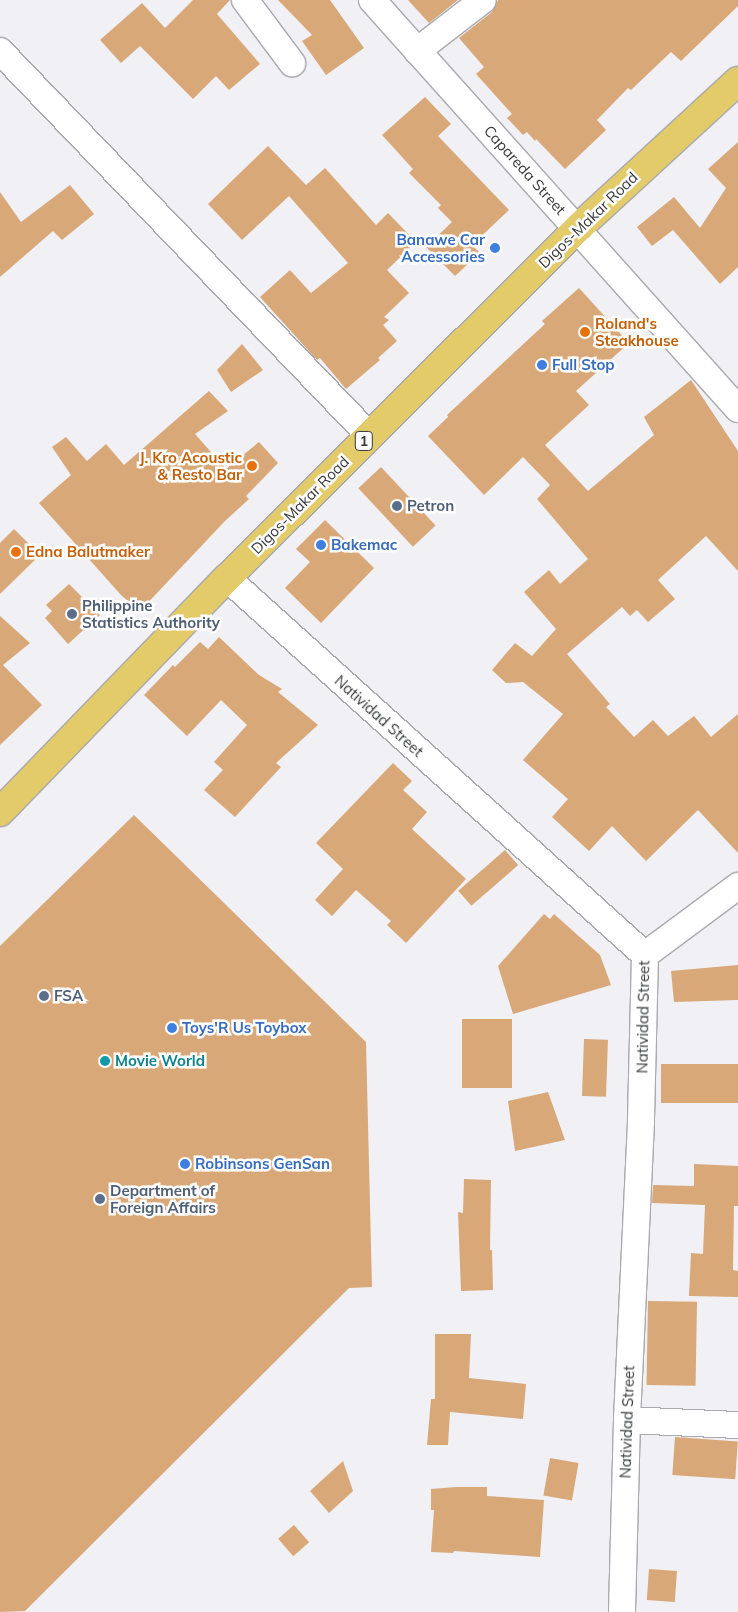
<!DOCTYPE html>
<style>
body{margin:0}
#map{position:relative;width:738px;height:1612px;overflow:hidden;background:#f0f0f5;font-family:Mulish,sans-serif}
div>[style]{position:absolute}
.building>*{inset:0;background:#d8a878;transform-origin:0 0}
.roads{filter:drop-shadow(1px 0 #a9a9ae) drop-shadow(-1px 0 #a9a9ae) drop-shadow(0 1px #a9a9ae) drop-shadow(0 -1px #a9a9ae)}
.minor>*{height:26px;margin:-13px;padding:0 13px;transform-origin:13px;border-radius:13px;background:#fff}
.primary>*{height:28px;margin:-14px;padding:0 14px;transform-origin:14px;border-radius:14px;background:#e3cb6a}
.dots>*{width:14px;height:14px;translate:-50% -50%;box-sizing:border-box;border:2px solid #fff;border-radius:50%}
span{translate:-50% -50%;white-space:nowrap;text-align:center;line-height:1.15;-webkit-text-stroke:5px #fff;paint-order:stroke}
.shield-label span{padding:1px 4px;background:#fff;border:1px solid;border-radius:4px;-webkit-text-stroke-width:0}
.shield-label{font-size:14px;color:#37383a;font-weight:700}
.street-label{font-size:15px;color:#37383a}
.shop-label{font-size:15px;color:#366cbe;font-weight:700}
.right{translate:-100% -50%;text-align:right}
.left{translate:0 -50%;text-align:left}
.food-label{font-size:15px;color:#c56008;font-weight:700}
.service-label{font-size:15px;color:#4e5e75;font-weight:700}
.culture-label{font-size:15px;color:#0d838f;font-weight:700}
</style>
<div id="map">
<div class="building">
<i style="clip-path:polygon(193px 0,230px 0,217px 14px,260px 64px,229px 90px,216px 76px,193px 99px,140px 46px,121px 63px,100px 40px,142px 3px,165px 28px)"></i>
<i style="clip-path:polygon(278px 0,330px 0,364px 48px,326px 75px,302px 41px,312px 35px)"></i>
<i style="clip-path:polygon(408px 0,458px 0,429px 23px)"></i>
<i style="clip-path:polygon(498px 0,738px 0,738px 6px,681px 61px,671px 52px,631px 90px,628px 88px,597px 120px,606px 130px,565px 169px,536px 139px,535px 141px,527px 132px,523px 135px,507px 118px,512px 114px,476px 74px,484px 67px,459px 38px,492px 12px)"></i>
<i style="clip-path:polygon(425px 97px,451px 124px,438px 136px,509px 210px,472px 245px,480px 253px,455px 276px,426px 247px,452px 222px,438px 208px,441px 205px,409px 173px,413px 169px,382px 135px)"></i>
<i style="clip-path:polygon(738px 142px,738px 267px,720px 284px,673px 230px,652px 246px,637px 227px,674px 197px,700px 228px,726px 188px,708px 169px)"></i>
<i style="clip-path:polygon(268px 146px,306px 185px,325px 168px,376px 225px,388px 213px,416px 242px,387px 270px,409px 293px,384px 317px,389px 320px,383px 325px,397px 341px,378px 358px,380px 360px,346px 389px,320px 358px,317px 360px,260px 297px,290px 270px,311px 293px,348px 263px,289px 196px,242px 240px,208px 204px)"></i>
<i style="clip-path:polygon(70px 185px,94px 214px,62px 240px,53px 231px,0 277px,0 192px,21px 222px)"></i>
<i style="clip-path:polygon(579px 288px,629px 343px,576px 391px,589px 405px,545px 445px,588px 491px,654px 435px,644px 417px,691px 380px,738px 451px,738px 571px,706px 536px,658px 580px,675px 599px,648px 622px,637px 610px,630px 616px,622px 607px,567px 654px,610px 704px,606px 707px,634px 737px,653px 720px,668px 736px,694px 716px,711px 737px,738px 714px,738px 853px,698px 810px,646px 861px,612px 826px,589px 851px,552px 817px,568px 799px,523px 760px,563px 714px,523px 682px,506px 683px,492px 670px,515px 643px,532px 656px,556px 629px,524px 592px,549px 570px,560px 584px,588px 559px,537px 499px,550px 485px,523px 457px,484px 495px,428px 436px,448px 417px,447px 415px,545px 324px,542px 321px)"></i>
<i style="clip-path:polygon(242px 344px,263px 370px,231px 392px,217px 370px)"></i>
<i style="clip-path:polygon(209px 391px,228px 411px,195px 434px,226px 469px,259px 442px,278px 463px,246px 496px,249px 499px,225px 521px,140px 611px,121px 595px,39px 503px,71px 475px,52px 447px,66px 437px,87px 461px,106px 444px,124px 465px)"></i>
<i style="left:381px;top:467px;width:80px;height:31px;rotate:47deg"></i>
<i style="clip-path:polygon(325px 520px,374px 568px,321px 623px,285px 588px,310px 562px,296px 549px)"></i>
<i style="clip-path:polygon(14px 529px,40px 555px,0 594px,0 543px)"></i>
<i style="clip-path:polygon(69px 584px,100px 615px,68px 644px,45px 618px,52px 611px,46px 605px)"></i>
<i style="clip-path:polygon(0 616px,30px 643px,3px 665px,42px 705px,0 745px)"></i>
<i style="clip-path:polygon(219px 637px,259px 675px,282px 689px,278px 692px,318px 725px,276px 763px,281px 767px,235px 817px,204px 790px,223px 770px,214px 762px,247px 725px,221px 700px,187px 736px,144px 695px,173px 665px,175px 667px,200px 642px,208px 649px)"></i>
<i style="clip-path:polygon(393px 763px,412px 781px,403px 790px,427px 812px,412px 829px,466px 879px,406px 943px,387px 925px,391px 921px,356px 890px,332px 916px,315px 900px,343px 869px,316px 843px)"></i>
<i style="clip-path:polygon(134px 815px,366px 1042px,372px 1287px,349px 1288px,25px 1611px,0 1612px,0 946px)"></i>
<i style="left:505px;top:850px;width:20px;height:62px;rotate:49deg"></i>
<i style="clip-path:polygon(544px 914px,550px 919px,554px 914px,600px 955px,611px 985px,513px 1014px,498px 966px)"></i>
<i style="clip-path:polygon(738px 965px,738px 1000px,674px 1002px,671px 971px)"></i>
<i style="left:462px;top:1019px;width:50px;height:69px"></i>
<i style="left:584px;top:1039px;width:24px;height:57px;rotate:2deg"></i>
<i style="left:738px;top:1064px;width:39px;height:77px;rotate:90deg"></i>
<i style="clip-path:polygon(548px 1092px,565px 1140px,515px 1151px,508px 1101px)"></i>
<i style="clip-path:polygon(694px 1164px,738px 1166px,738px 1206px,734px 1206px,733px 1270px,738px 1271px,738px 1297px,689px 1296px,691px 1253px,703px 1254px,705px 1205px,652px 1203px,653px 1185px,694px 1186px)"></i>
<i style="clip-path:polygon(464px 1179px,491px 1180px,490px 1250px,492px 1250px,493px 1290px,461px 1291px,458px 1212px,463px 1213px)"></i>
<i style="left:648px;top:1301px;width:49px;height:84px;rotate:1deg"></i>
<i style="clip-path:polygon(435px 1334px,471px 1334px,469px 1378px,526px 1384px,523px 1419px,450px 1412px,448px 1445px,427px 1445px,431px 1399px,435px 1399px)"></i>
<i style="left:675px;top:1437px;width:63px;height:38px;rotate:4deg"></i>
<i style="left:550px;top:1458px;width:29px;height:38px;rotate:10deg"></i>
<i style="clip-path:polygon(343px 1461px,353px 1491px,329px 1513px,310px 1491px)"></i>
<i style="clip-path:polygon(456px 1487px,487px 1487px,487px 1496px,544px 1500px,540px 1557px,454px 1551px,453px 1553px,431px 1552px,434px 1510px,431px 1510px,431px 1489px)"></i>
<i style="left:294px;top:1525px;width:23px;height:21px;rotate:49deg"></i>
<i style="left:649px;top:1569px;width:28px;height:31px;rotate:4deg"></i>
</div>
<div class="roads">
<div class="minor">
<i style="left:245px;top:0;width:79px;rotate:53.3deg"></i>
<i style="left:372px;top:0;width:549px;rotate:48.18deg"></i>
<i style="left:0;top:51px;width:534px;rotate:46.14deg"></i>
<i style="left:417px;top:51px;width:83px;rotate:-37.7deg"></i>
<i style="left:227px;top:578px;width:563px;rotate:42.05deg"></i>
<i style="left:645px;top:955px;width:167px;rotate:91.4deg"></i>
<i style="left:641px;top:1122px;width:298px;rotate:92.7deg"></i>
<i style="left:627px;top:1420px;width:192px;rotate:91.5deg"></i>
<i style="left:645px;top:955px;width:116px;rotate:-36.6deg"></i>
<i style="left:627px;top:1420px;width:111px;rotate:2.6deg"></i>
</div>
<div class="primary">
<i style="left:0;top:812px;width:326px;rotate:-45.9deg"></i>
<i style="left:227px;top:578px;width:496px;rotate:-44.9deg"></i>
<i style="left:578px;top:228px;width:217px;rotate:-42.6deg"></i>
</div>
</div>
<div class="dots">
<i style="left:495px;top:248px;background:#3f7fe0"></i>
<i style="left:585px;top:332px;background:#e8710a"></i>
<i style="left:542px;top:365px;background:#3f7fe0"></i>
<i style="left:252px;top:466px;background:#e8710a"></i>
<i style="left:397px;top:506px;background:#5c6f8a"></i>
<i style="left:321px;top:545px;background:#3f7fe0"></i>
<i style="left:16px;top:552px;background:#e8710a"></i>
<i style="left:72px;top:614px;background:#5c6f8a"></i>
<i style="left:44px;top:996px;background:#5c6f8a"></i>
<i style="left:172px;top:1028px;background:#3f7fe0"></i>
<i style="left:105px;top:1061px;background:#0f9aa8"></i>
<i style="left:185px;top:1164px;background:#3f7fe0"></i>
<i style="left:100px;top:1199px;background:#5c6f8a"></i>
</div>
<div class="shield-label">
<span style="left:364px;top:441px">1</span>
</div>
<div class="street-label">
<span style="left:525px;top:170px;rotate:48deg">Capareda Street</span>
<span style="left:588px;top:220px;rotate:-44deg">Digos-Makar Road</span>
<span style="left:300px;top:505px;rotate:-45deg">Digos-Makar Road</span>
<span style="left:379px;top:716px;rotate:42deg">Natividad Street</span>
<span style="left:643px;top:1017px;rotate:-89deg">Natividad Street</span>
<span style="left:627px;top:1422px;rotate:-88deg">Natividad Street</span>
</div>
<div class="shop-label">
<span class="right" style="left:485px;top:248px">Banawe Car<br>Accessories</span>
<span class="left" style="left:552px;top:365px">Full Stop</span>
<span class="left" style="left:331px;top:545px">Bakemac</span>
<span class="left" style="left:182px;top:1028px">Toys'R Us Toybox</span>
<span class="left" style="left:195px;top:1164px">Robinsons GenSan</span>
</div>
<div class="food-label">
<span class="left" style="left:595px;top:332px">Roland's<br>Steakhouse</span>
<span class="right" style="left:242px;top:466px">J. Kro Acoustic<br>&amp; Resto Bar</span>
<span class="left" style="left:26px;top:552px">Edna Balutmaker</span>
</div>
<div class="service-label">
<span class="left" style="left:407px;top:506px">Petron</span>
<span class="left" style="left:82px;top:614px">Philippine<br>Statistics Authority</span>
<span class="left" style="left:54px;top:996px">FSA</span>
<span class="left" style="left:110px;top:1199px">Department of<br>Foreign Affairs</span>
</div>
<div class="culture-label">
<span class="left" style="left:115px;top:1061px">Movie World</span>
</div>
</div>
